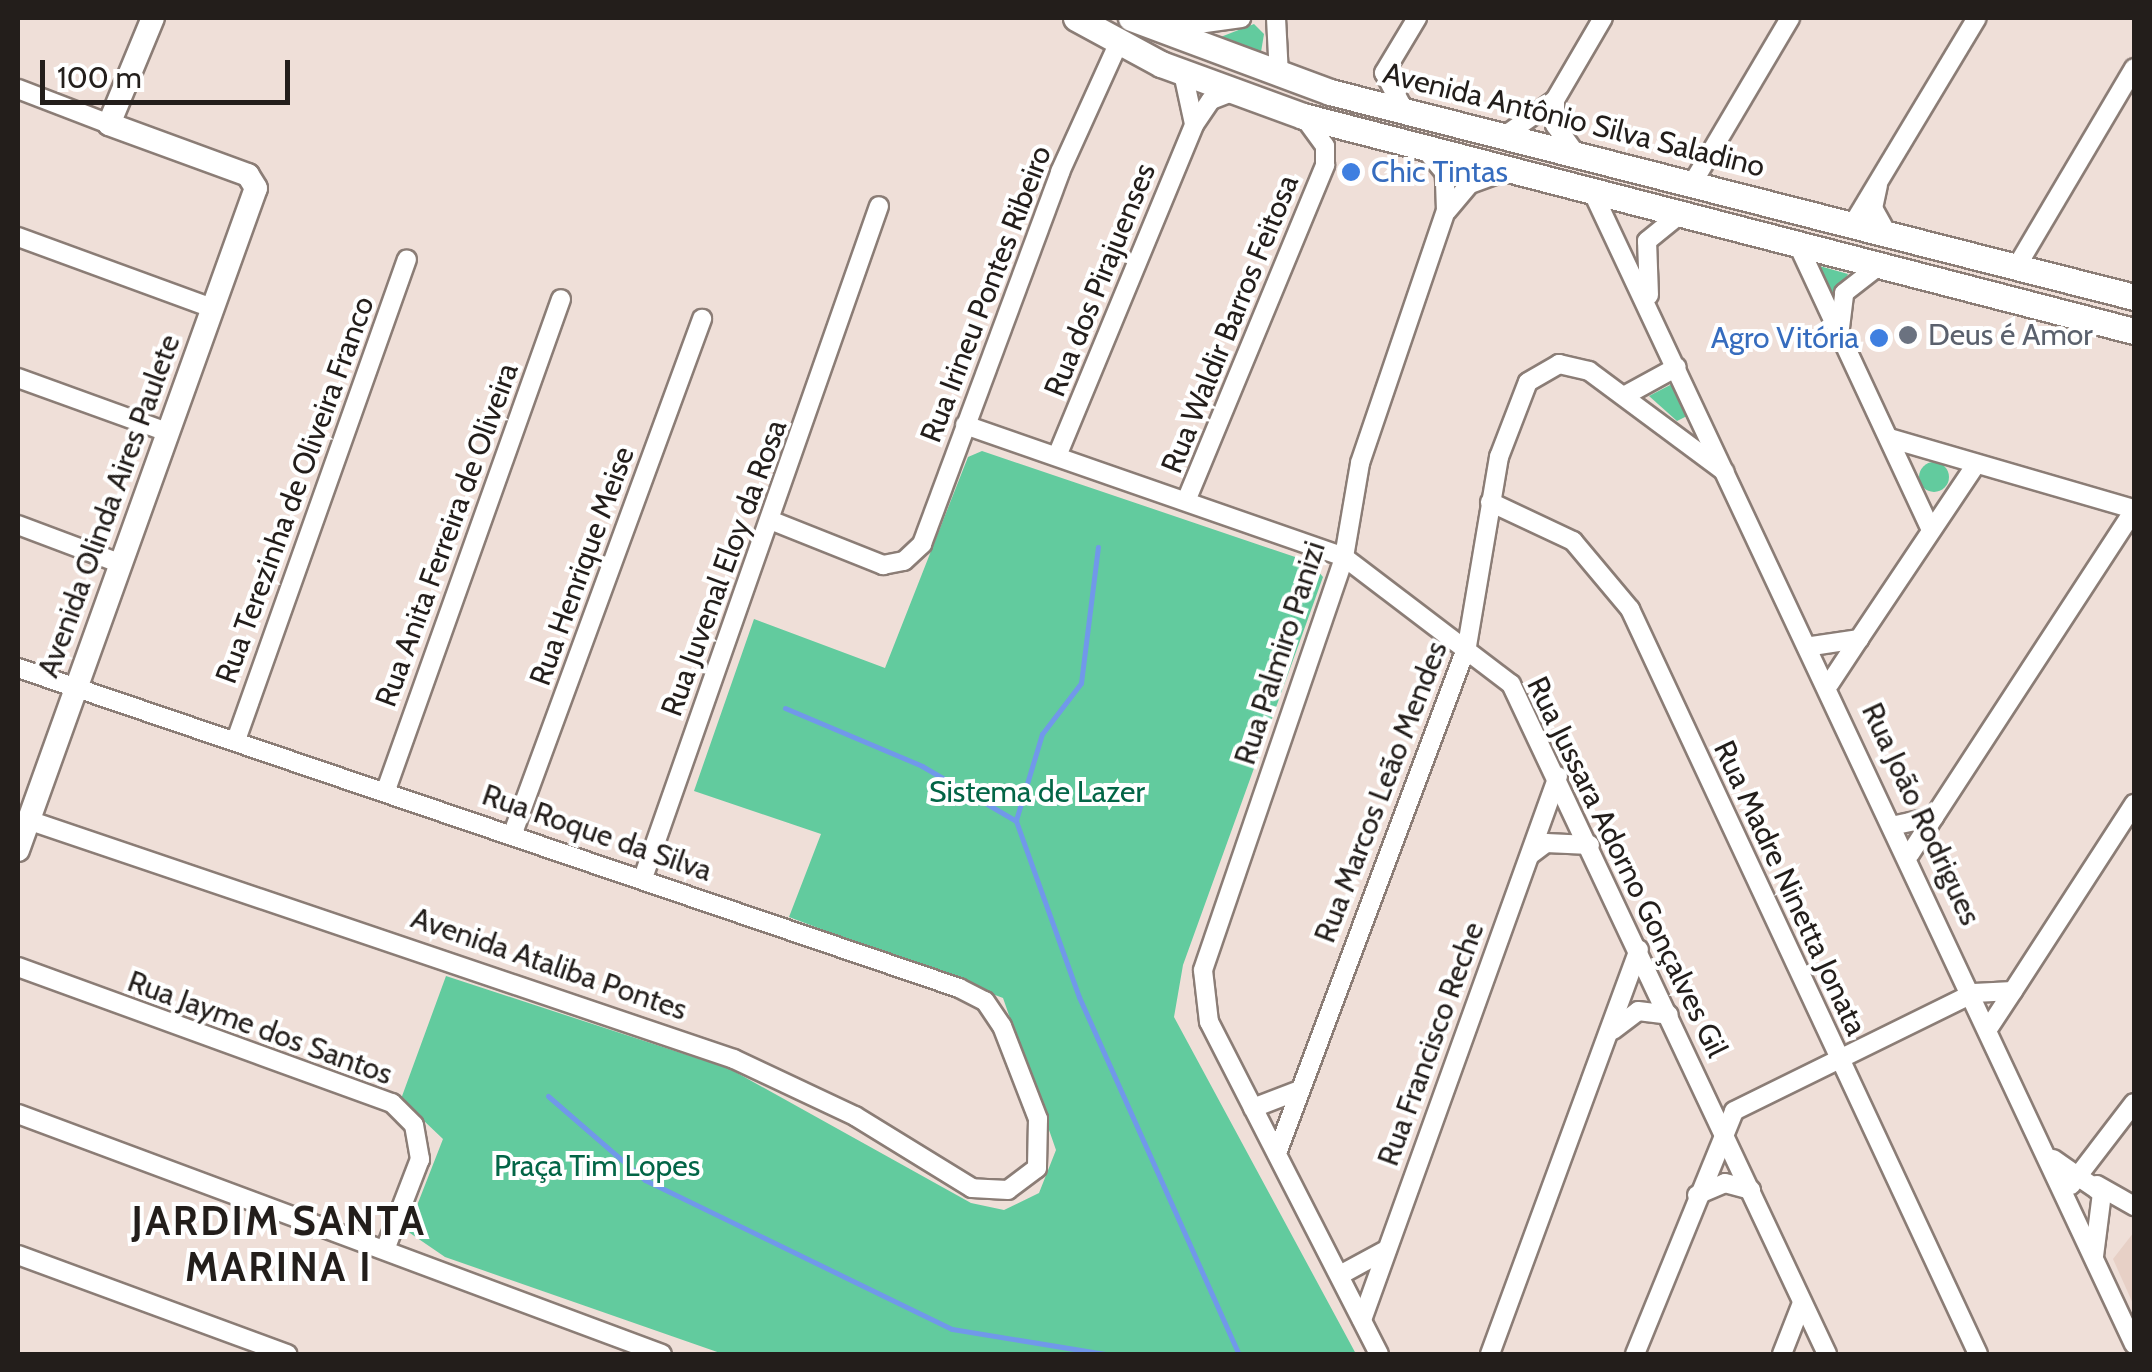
<!DOCTYPE html>
<meta charset="utf-8">
<style>
body{margin:0}
#map{position:relative;width:2152px;height:1372px;overflow:hidden;background:#efdfd8;font-family:Cabin,sans-serif}
div>[style]{position:absolute}
.built>*{inset:0;background:#e7d0c6}
.green>*{inset:0;background:#62cb9e}
.round{border-radius:50%}
.stream>*{height:5px;margin:-2.5px;padding:0 2.5px;transform-origin:2.5px;border-radius:2.5px;background:#7198ea}
.roads{filter:drop-shadow(2px 0 #8b7d76) drop-shadow(-2px 0 #8b7d76) drop-shadow(0 2px #8b7d76) drop-shadow(0 -2px #8b7d76)}
.minor>*{height:18px;margin:-9px;padding:0 9px;transform-origin:9px;border-radius:9px;background:#fff}
.tertiary>*{height:22px;margin:-11px;padding:0 11px;transform-origin:11px;border-radius:11px;background:#fff}
.secondary>*{height:25px;margin:-12.5px;padding:0 12.5px;transform-origin:12.5px;border-radius:12.5px;background:#fff}
.dots>*{width:28px;height:28px;translate:-50% -50%;box-sizing:border-box;border:5px solid #fff;border-radius:50%}
span{translate:-50% -50%;white-space:nowrap;text-align:center;line-height:1.15;-webkit-text-stroke:8px #fff;paint-order:stroke}
.street-label{font-size:30px;color:#231e1b}
.shop-label{font-size:30px;color:#366cbe}
.left{translate:0 -50%;text-align:left}
.right{translate:-100% -50%;text-align:right}
.worship-label{font-size:30px;color:#5b616d}
.park-label{font-size:30px;color:#026546}
.district-label{font-size:40px;color:#231e1b;font-weight:700;letter-spacing:2.5px}
.frame{position:absolute;inset:0;border:20px solid #231e1b;pointer-events:none}
.scale{position:absolute;left:40px;top:60px;width:250px;height:45px;box-sizing:border-box;border:5px solid #231e1b;border-top:0;padding-left:12px;font-size:30px;line-height:35px;white-space:nowrap;color:#231e1b;-webkit-text-stroke:8px #fff;paint-order:stroke}
</style>
<div id="map">
<div class="built">
<i style="clip-path:polygon(2134px 1232px,2134px 1306px,2113px 1259px)"></i>
</div>
<div class="green">
<i style="clip-path:polygon(1254px 24px,1264px 34px,1261px 52px,1218px 38px)"></i>
<i style="clip-path:polygon(1816px 265px,1848px 274px,1838px 293px,1825px 294px)"></i>
<i style="clip-path:polygon(1674px 383px,1689px 415px,1677px 421px,1649px 396px)"></i>
<i style="clip-path:polygon(982px 451px,1310px 562px,1323px 577px,1183px 965px,1174px 1017px,1356px 1354px,723px 1354px,445px 1257px,407px 1231px,443px 1139px,401px 1099px,446px 976px,730px 1069px,971px 1203px,1004px 1210px,1039px 1193px,1056px 1150px,1003px 998px,789px 917px,821px 834px,694px 791px,754px 619px,885px 668px,968px 457px)"></i>
<i class="round" style="left:1919px;top:462px;width:30px;height:30px"></i>
</div>
<div class="stream">
<i style="left:785px;top:708px;width:149px;rotate:22.9deg"></i>
<i style="left:922px;top:766px;width:109px;rotate:30.3deg"></i>
<i style="left:1016px;top:821px;width:187px;rotate:70.3deg"></i>
<i style="left:1079px;top:997px;width:391px;rotate:65.9deg"></i>
<i style="left:1016px;top:820px;width:90px;rotate:-73.2deg"></i>
<i style="left:1042px;top:734px;width:64px;rotate:-52.6deg"></i>
<i style="left:1081px;top:683px;width:137px;rotate:-82.9deg"></i>
<i style="left:548px;top:1096px;width:128px;rotate:40.9deg"></i>
<i style="left:645px;top:1180px;width:341px;rotate:25.9deg"></i>
<i style="left:952px;top:1329px;width:155px;rotate:9.3deg"></i>
</div>
<div class="roads">
<div class="minor">
<i style="left:1276px;top:18px;width:58px;rotate:87deg"></i>
<i style="left:1169px;top:28px;width:73px;rotate:-7.9deg"></i>
<i style="left:1183px;top:73px;width:52px;rotate:77.8deg"></i>
<i style="left:18px;top:89px;width:97px;rotate:21deg"></i>
<i style="left:1555px;top:100px;width:25px;rotate:90deg"></i>
<i style="left:1555px;top:125px;width:34px;rotate:54deg"></i>
<i style="left:1403px;top:108px;width:40px;rotate:-118deg"></i>
<i style="left:1384px;top:73px;width:64px;rotate:-59deg"></i>
<i style="left:1507px;top:134px;width:59px;rotate:-35.3deg"></i>
<i style="left:1555px;top:100px;width:95px;rotate:-59.7deg"></i>
<i style="left:1692px;top:184px;width:193px;rotate:-59.4deg"></i>
<i style="left:1878px;top:185px;width:24px;rotate:102deg"></i>
<i style="left:1873px;top:208px;width:29px;rotate:61deg"></i>
<i style="left:1593px;top:193px;width:1272px;rotate:64.83deg"></i>
<i style="left:1447px;top:211px;width:35px;rotate:-50deg"></i>
<i style="left:1470px;top:184px;width:38px;rotate:-20deg"></i>
<i style="left:1853px;top:224px;width:240px;rotate:-59deg"></i>
<i style="left:18px;top:237px;width:207px;rotate:20.1deg"></i>
<i style="left:1799px;top:247px;width:312px;rotate:65deg"></i>
<i style="left:2017px;top:266px;width:230px;rotate:-59.4deg"></i>
<i style="left:1649px;top:295px;width:54px;rotate:-92.1deg"></i>
<i style="left:1647px;top:241px;width:38px;rotate:-39deg"></i>
<i style="left:1840px;top:328px;width:35px;rotate:-83deg"></i>
<i style="left:1844px;top:293px;width:46px;rotate:-37.9deg"></i>
<i style="left:18px;top:378px;width:158px;rotate:19.9deg"></i>
<i style="left:1624px;top:396px;width:60px;rotate:-28.7deg"></i>
<i style="left:965px;top:425px;width:401px;rotate:19.2deg"></i>
<i style="left:1344px;top:557px;width:210px;rotate:37.3deg"></i>
<i style="left:1511px;top:684px;width:741px;rotate:64.75deg"></i>
<i style="left:1889px;top:438px;width:255px;rotate:16.2deg"></i>
<i style="left:1057px;top:456px;width:358px;rotate:-67.5deg"></i>
<i style="left:1194px;top:125px;width:30px;rotate:-56deg"></i>
<i style="left:1211px;top:100px;width:22px;rotate:-21deg"></i>
<i style="left:1186px;top:501px;width:364px;rotate:-67.5deg"></i>
<i style="left:1325px;top:165px;width:19px;rotate:-90deg"></i>
<i style="left:1325px;top:146px;width:36px;rotate:-126deg"></i>
<i style="left:1490px;top:502px;width:92px;rotate:25.2deg"></i>
<i style="left:1573px;top:541px;width:89px;rotate:50deg"></i>
<i style="left:1630px;top:609px;width:822px;rotate:64.96deg"></i>
<i style="left:770px;top:520px;width:122px;rotate:21.7deg"></i>
<i style="left:883px;top:565px;width:21px;rotate:-11deg"></i>
<i style="left:904px;top:561px;width:25px;rotate:-43deg"></i>
<i style="left:922px;top:544px;width:397px;rotate:-69.6deg"></i>
<i style="left:1060px;top:172px;width:141px;rotate:-65.6deg"></i>
<i style="left:18px;top:525px;width:111px;rotate:20.6deg"></i>
<i style="left:1859px;top:639px;width:211px;rotate:-56.2deg"></i>
<i style="left:1812px;top:646px;width:48px;rotate:-8.5deg"></i>
<i style="left:1859px;top:639px;width:53px;rotate:123.4deg"></i>
<i style="left:18px;top:668px;width:994px;rotate:18.78deg"></i>
<i style="left:959px;top:988px;width:29px;rotate:27deg"></i>
<i style="left:985px;top:1001px;width:30px;rotate:56deg"></i>
<i style="left:1002px;top:1026px;width:100px;rotate:68.8deg"></i>
<i style="left:1038px;top:1119px;width:49px;rotate:91.2deg"></i>
<i style="left:1037px;top:1168px;width:36px;rotate:143deg"></i>
<i style="left:1008px;top:1190px;width:36px;rotate:-177deg"></i>
<i style="left:972px;top:1188px;width:137px;rotate:-148.4deg"></i>
<i style="left:855px;top:1116px;width:134px;rotate:-154.8deg"></i>
<i style="left:734px;top:1059px;width:745px;rotate:-161.3deg"></i>
<i style="left:236px;top:740px;width:510px;rotate:-70.43deg"></i>
<i style="left:386px;top:790px;width:521px;rotate:-70.38deg"></i>
<i style="left:1934px;top:817px;width:366px;rotate:-56.9deg"></i>
<i style="left:1896px;top:825px;width:39px;rotate:-12deg"></i>
<i style="left:1934px;top:817px;width:44px;rotate:123deg"></i>
<i style="left:513px;top:833px;width:548px;rotate:-69.81deg"></i>
<i style="left:1530px;top:855px;width:20px;rotate:-37deg"></i>
<i style="left:1546px;top:843px;width:44px;rotate:2.6deg"></i>
<i style="left:643px;top:878px;width:712px;rotate:-70.65deg"></i>
<i style="left:18px;top:967px;width:398px;rotate:20deg"></i>
<i style="left:392px;top:1103px;width:31px;rotate:45deg"></i>
<i style="left:414px;top:1125px;width:35px;rotate:80deg"></i>
<i style="left:420px;top:1159px;width:94px;rotate:111.1deg"></i>
<i style="left:2013px;top:991px;width:223px;rotate:-57.1deg"></i>
<i style="left:1613px;top:1030px;width:31px;rotate:-37deg"></i>
<i style="left:1638px;top:1011px;width:31px;rotate:7deg"></i>
<i style="left:1253px;top:1108px;width:47px;rotate:-21.1deg"></i>
<i style="left:18px;top:1114px;width:687px;rotate:20.44deg"></i>
<i style="left:1277px;top:1153px;width:541px;rotate:-69.46deg"></i>
<i style="left:1467px;top:646px;width:192px;rotate:-80.4deg"></i>
<i style="left:1499px;top:457px;width:80px;rotate:-68.9deg"></i>
<i style="left:1528px;top:382px;width:36px;rotate:-30deg"></i>
<i style="left:1559px;top:364px;width:31px;rotate:13deg"></i>
<i style="left:1589px;top:371px;width:169px;rotate:36.6deg"></i>
<i style="left:2053px;top:1159px;width:60px;rotate:34.8deg"></i>
<i style="left:2102px;top:1193px;width:64px;rotate:97.2deg"></i>
<i style="left:2071px;top:1185px;width:103px;rotate:-52.5deg"></i>
<i style="left:2097px;top:1185px;width:43px;rotate:29.6deg"></i>
<i style="left:1697px;top:1195px;width:30px;rotate:-23deg"></i>
<i style="left:1725px;top:1183px;width:27px;rotate:15deg"></i>
<i style="left:18px;top:1255px;width:287px;rotate:20.2deg"></i>
<i style="left:1340px;top:1275px;width:50px;rotate:-28.6deg"></i>
<i style="left:1362px;top:1320px;width:578px;rotate:-70.19deg"></i>
<i style="left:1379px;top:1354px;width:373px;rotate:-117.1deg"></i>
<i style="left:1209px;top:1022px;width:52px;rotate:-96.6deg"></i>
<i style="left:1203px;top:970px;width:436px;rotate:-71.1deg"></i>
<i style="left:1344px;top:557px;width:95px;rotate:-80.3deg"></i>
<i style="left:1360px;top:463px;width:266px;rotate:-71.2deg"></i>
<i style="left:1446px;top:211px;width:38px;rotate:-92deg"></i>
<i style="left:1445px;top:173px;width:31px;rotate:-130deg"></i>
<i style="left:1490px;top:1354px;width:431px;rotate:-69.8deg"></i>
<i style="left:1635px;top:1354px;width:262px;rotate:-67.8deg"></i>
<i style="left:1734px;top:1111px;width:267px;rotate:-26.2deg"></i>
<i style="left:1974px;top:993px;width:39px;rotate:-3deg"></i>
<i style="left:2013px;top:991px;width:42px;rotate:123.3deg"></i>
<i style="left:1782px;top:1354px;width:55px;rotate:-68.6deg"></i>
</div>
<div class="tertiary">
<i style="left:18px;top:850px;width:703px;rotate:-70.23deg"></i>
<i style="left:256px;top:188px;width:15px;rotate:-122deg"></i>
<i style="left:248px;top:175px;width:148px;rotate:-159.9deg"></i>
<i style="left:109px;top:124px;width:115px;rotate:-67.5deg"></i>
</div>
<div class="secondary">
<i style="left:1076px;top:18px;width:97px;rotate:28.4deg"></i>
<i style="left:1161px;top:64px;width:151px;rotate:20.1deg"></i>
<i style="left:1303px;top:116px;width:858px;rotate:14.51deg"></i>
<i style="left:1131px;top:18px;width:212px;rotate:20.4deg"></i>
<i style="left:1330px;top:92px;width:830px;rotate:14.3deg"></i>
</div>
</div>
<div class="dots">
<i style="left:1351px;top:172px;background:#3f7fe0"></i>
<i style="left:1908px;top:335px;background:#6b7280"></i>
<i style="left:1879px;top:338px;background:#3f7fe0"></i>
</div>
<div class="street-label">
<span style="left:1574px;top:120px;rotate:14deg">Avenida Antônio Silva Saladino</span>
<span style="left:1100px;top:280px;rotate:-68deg">Rua dos Pirajuenses</span>
<span style="left:986px;top:294px;rotate:-69deg">Rua Irineu Pontes Ribeiro</span>
<span style="left:1230px;top:324px;rotate:-68deg">Rua Waldir Barros Feitosa</span>
<span style="left:295px;top:490px;rotate:-70deg">Rua Terezinha de Oliveira Franco</span>
<span style="left:109px;top:506px;rotate:-70deg">Avenida Olinda Aires Paulete</span>
<span style="left:447px;top:535px;rotate:-70deg">Rua Anita Ferreira de Oliveira</span>
<span style="left:582px;top:566px;rotate:-70deg">Rua Henrique Meise</span>
<span style="left:724px;top:568px;rotate:-70deg">Rua Juvenal Eloy da Rosa</span>
<span style="left:1280px;top:653px;rotate:-72deg">Rua Palmiro Panizi</span>
<span style="left:1381px;top:792px;rotate:-69deg">Rua Marcos Leão Mendes</span>
<span style="left:1921px;top:814px;rotate:65deg">Rua João Rodrigues</span>
<span style="left:597px;top:833px;rotate:19deg">Rua Roque da Silva</span>
<span style="left:1627px;top:867px;rotate:64deg">Rua Jussara Adorno Gonçalves Gil</span>
<span style="left:1790px;top:888px;rotate:65deg">Rua Madre Ninetta Jonata</span>
<span style="left:549px;top:964px;rotate:19deg">Avenida Ataliba Pontes</span>
<span style="left:260px;top:1028px;rotate:20deg">Rua Jayme dos Santos</span>
<span style="left:1431px;top:1044px;rotate:-70deg">Rua Francisco Reche</span>
</div>
<div class="shop-label">
<span class="left" style="left:1371px;top:172px">Chic Tintas</span>
<span class="right" style="left:1859px;top:338px">Agro Vitória</span>
</div>
<div class="worship-label">
<span class="left" style="left:1928px;top:335px">Deus é Amor</span>
</div>
<div class="park-label">
<span style="left:1037px;top:792px">Sistema de Lazer</span>
<span style="left:597px;top:1166px">Praça Tim Lopes</span>
</div>
<div class="district-label">
<span style="left:279px;top:1244px">JARDIM SANTA<br>MARINA I</span>
</div>
<div class="frame"></div>
<div class="scale">100 m</div>
</div>
